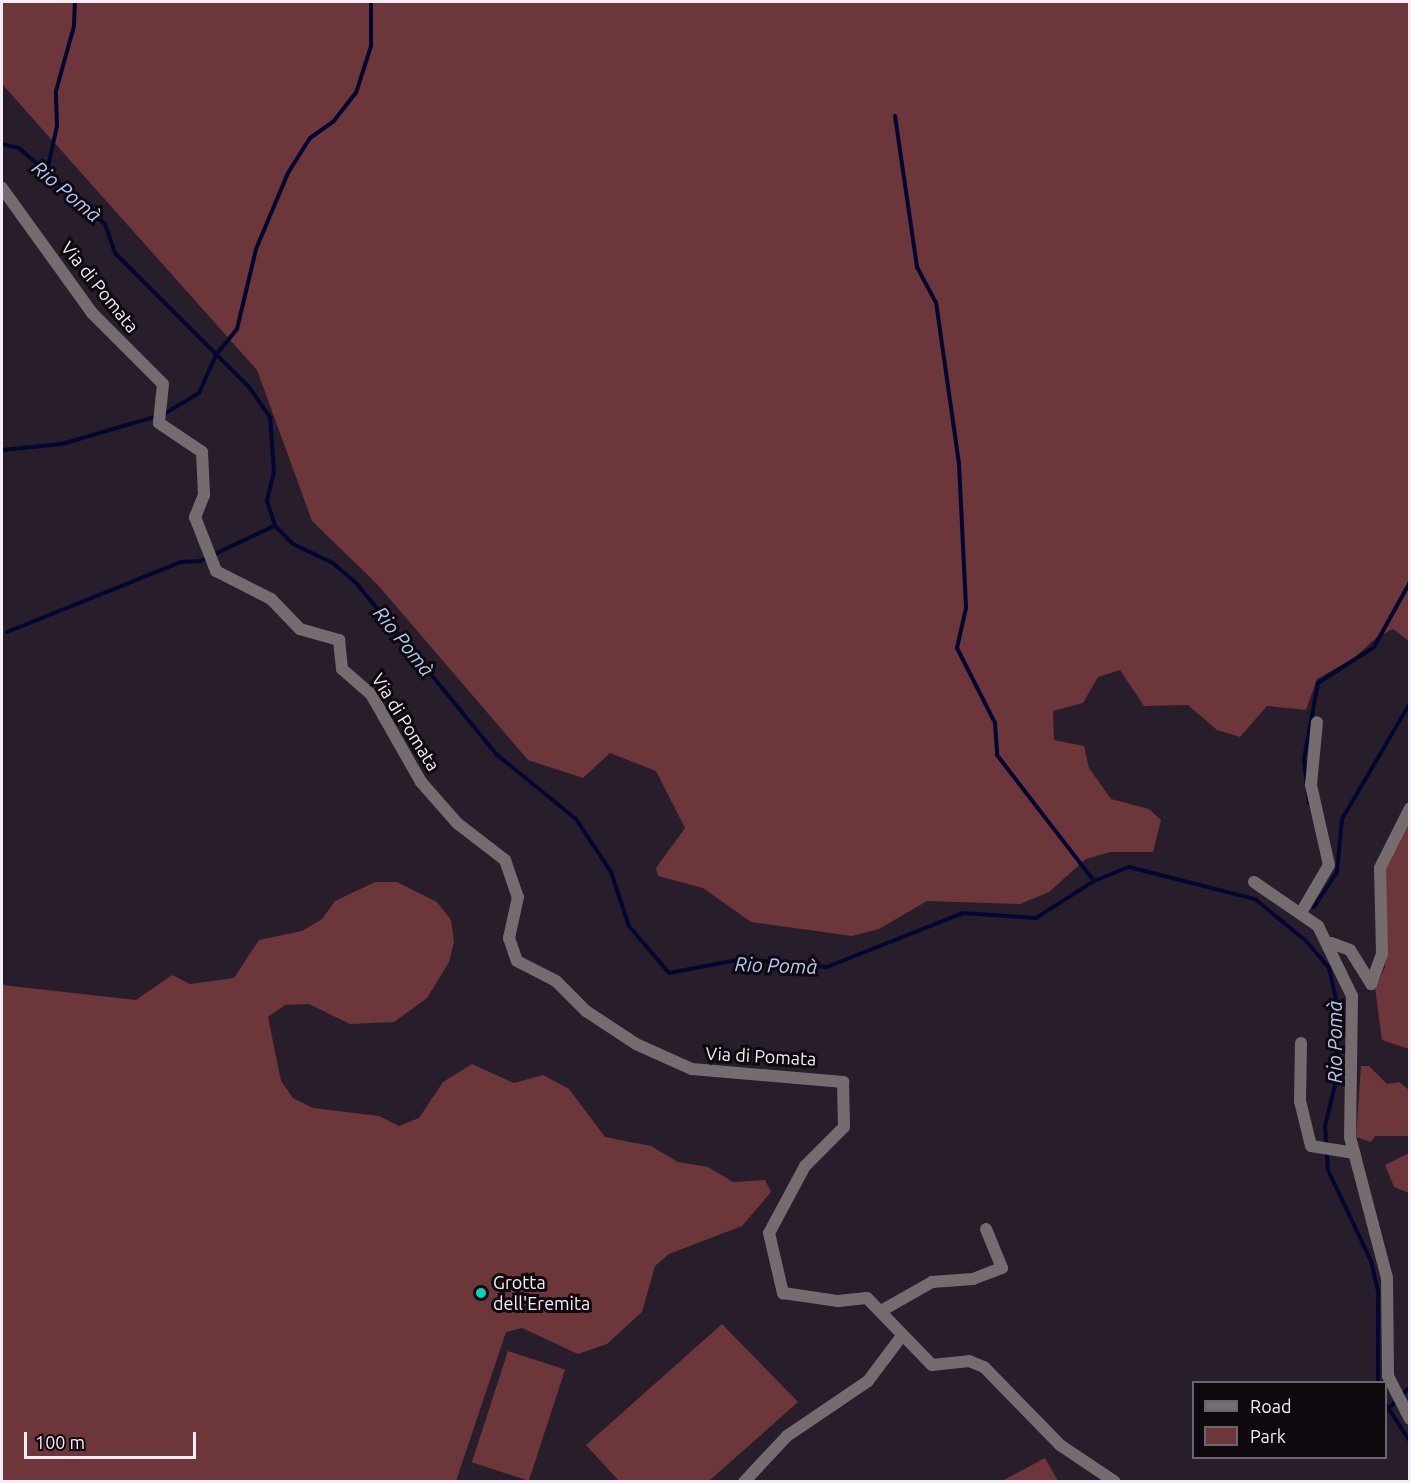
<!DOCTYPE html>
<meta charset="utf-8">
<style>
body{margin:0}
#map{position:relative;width:1411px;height:1483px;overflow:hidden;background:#281d2b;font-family:Ubuntu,sans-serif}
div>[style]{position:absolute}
.green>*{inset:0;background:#6d363a;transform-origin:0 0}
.stream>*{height:4px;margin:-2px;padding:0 2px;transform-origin:2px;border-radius:2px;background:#000831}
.street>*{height:12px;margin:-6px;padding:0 6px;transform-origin:6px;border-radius:6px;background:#756c70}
.dots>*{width:16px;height:16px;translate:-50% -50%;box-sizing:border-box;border:3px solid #0e090f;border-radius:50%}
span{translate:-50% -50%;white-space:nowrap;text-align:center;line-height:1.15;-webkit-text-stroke:6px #0e090f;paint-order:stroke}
.street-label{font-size:18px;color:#f4ecf6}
.poi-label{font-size:18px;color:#f4ecf6}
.left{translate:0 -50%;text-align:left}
.water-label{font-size:20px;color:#b2caf6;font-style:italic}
.frame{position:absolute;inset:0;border:3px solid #f4ecf6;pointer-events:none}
.legend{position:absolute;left:1192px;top:1381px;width:195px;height:78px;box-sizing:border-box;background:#0e090f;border:2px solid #6a646b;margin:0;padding:8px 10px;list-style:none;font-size:18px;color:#f4ecf6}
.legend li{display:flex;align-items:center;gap:12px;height:30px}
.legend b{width:30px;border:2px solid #6a646b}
.scale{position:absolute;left:24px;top:1432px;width:172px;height:27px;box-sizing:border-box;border:3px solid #f4ecf6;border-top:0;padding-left:8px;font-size:18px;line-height:21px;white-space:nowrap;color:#f4ecf6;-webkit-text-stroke:4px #0e090f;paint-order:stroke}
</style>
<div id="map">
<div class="green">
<i style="clip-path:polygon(2px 2px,1409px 2px,1409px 641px,1393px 629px,1377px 637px,1354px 658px,1317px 679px,1306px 710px,1267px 706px,1240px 737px,1217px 730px,1188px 705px,1144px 706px,1120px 670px,1098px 677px,1083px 703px,1053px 711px,1054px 740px,1084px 746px,1089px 768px,1111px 799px,1149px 809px,1161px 820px,1153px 852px,1110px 852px,1086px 859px,1049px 892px,1020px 904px,927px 901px,879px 929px,852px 936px,751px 922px,703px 888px,658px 876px,656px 868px,685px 828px,656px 771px,610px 753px,583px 778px,528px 760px,377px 584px,312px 521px,257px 370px,2px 84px)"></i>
<i style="clip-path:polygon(1409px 819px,1409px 1049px,1382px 1040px,1375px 988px,1385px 967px,1386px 862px)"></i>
<i style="clip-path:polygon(375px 882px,397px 882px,437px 902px,451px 920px,454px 942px,449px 962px,427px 998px,394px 1022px,350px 1024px,309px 1004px,285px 1005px,268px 1017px,281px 1081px,293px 1098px,313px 1108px,379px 1116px,399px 1126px,419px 1118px,443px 1082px,472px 1064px,514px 1083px,543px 1075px,569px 1089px,605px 1137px,651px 1146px,678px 1162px,708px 1167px,733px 1182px,765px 1180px,771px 1192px,742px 1226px,669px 1254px,655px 1266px,642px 1312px,607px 1344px,578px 1354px,522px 1328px,506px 1332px,456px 1481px,2px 1481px,2px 985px,136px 1000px,172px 975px,190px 984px,234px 978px,259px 940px,302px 931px,322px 919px,335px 901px)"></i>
<i style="clip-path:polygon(1361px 1066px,1369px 1066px,1387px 1084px,1399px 1082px,1409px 1090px,1409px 1136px,1375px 1136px,1371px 1142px,1356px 1137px)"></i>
<i style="clip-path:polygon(1409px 1153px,1409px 1193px,1394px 1187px,1385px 1165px)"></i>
<i style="clip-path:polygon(722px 1324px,798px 1402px,709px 1481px,619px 1481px,586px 1445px)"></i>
<i style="left:508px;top:1351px;width:60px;height:117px;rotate:18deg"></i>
<i style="clip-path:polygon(1045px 1458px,1058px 1481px,1002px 1481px)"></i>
</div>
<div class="stream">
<i style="left:895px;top:116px;width:153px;rotate:81.7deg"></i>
<i style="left:917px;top:267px;width:40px;rotate:62deg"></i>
<i style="left:936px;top:302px;width:164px;rotate:81.9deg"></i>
<i style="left:959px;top:464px;width:144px;rotate:87.2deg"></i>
<i style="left:966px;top:608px;width:41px;rotate:102.7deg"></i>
<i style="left:957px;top:648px;width:84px;rotate:63.1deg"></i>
<i style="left:995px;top:723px;width:32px;rotate:86deg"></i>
<i style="left:997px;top:755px;width:159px;rotate:52.4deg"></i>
<i style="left:2px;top:144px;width:17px;rotate:13deg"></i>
<i style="left:19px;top:148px;width:115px;rotate:41.5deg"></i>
<i style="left:105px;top:224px;width:31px;rotate:71deg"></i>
<i style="left:115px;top:253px;width:190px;rotate:45deg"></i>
<i style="left:249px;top:387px;width:37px;rotate:55deg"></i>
<i style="left:270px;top:417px;width:55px;rotate:85.8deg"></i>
<i style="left:274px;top:472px;width:30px;rotate:104deg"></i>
<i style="left:267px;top:501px;width:26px;rotate:72deg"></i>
<i style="left:275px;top:526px;width:25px;rotate:45deg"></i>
<i style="left:293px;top:544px;width:44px;rotate:25.4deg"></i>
<i style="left:333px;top:563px;width:32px;rotate:41deg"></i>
<i style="left:357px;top:584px;width:220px;rotate:50.7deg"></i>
<i style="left:496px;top:754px;width:103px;rotate:39.1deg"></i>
<i style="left:576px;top:819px;width:64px;rotate:56.6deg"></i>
<i style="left:611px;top:872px;width:57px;rotate:71.6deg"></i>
<i style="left:629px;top:926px;width:62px;rotate:49.6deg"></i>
<i style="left:669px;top:973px;width:75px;rotate:-10.7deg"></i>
<i style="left:743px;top:959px;width:84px;rotate:5.4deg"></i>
<i style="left:827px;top:967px;width:146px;rotate:-21.7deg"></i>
<i style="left:963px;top:913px;width:73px;rotate:3.9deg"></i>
<i style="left:1036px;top:918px;width:69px;rotate:-32.5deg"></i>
<i style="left:1094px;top:881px;width:38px;rotate:-22deg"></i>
<i style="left:1129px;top:867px;width:130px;rotate:14.3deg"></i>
<i style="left:1255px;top:899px;width:65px;rotate:39.4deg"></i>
<i style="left:1305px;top:940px;width:37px;rotate:49deg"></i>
<i style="left:1329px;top:968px;width:41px;rotate:77.3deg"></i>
<i style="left:1338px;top:1008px;width:73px;rotate:91.6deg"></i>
<i style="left:1336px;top:1081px;width:46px;rotate:103.7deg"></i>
<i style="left:1325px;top:1126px;width:44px;rotate:86.1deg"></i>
<i style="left:1328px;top:1170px;width:101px;rotate:64.7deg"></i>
<i style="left:1371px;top:1261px;width:32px;rotate:77deg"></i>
<i style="left:1378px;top:1292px;width:90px;rotate:90deg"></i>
<i style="left:46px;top:176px;width:51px;rotate:-77.6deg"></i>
<i style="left:57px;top:126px;width:35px;rotate:-92deg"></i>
<i style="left:56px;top:91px;width:67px;rotate:-74.5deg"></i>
<i style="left:74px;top:26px;width:24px;rotate:-88deg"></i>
<i style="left:164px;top:414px;width:41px;rotate:-31deg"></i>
<i style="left:199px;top:393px;width:42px;rotate:-65.9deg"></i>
<i style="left:216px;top:355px;width:33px;rotate:-51deg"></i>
<i style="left:237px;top:329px;width:82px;rotate:-76.6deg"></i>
<i style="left:256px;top:249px;width:82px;rotate:-67.2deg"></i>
<i style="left:288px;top:173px;width:41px;rotate:-57.8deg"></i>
<i style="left:310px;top:138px;width:28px;rotate:-35deg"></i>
<i style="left:333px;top:122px;width:37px;rotate:-52deg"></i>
<i style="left:356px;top:93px;width:49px;rotate:-72.3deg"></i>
<i style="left:371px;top:46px;width:44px;rotate:-90deg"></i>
<i style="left:2px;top:450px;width:60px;rotate:-5.7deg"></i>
<i style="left:62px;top:444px;width:99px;rotate:-16.4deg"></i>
<i style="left:7px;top:632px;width:188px;rotate:-21.9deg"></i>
<i style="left:181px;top:562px;width:19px;rotate:-3deg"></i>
<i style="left:200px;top:561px;width:82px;rotate:-25.3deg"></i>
<i style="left:1309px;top:803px;width:44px;rotate:-96.5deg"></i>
<i style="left:1304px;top:759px;width:77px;rotate:-79.6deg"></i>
<i style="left:1318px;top:683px;width:67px;rotate:-32.7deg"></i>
<i style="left:1374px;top:647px;width:74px;rotate:-61deg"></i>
<i style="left:1314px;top:907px;width:42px;rotate:-56.7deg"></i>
<i style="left:1337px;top:872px;width:53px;rotate:-84.6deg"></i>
<i style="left:1342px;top:819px;width:134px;rotate:-59.6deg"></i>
<i style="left:1386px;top:1405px;width:43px;rotate:56.3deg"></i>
<i style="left:1387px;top:1410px;width:33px;rotate:-45deg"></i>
</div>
<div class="street">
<i style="left:2px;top:188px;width:154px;rotate:54.2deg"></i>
<i style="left:92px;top:313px;width:100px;rotate:45deg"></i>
<i style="left:163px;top:384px;width:39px;rotate:96deg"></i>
<i style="left:159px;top:423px;width:52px;rotate:34deg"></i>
<i style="left:202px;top:452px;width:43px;rotate:87.3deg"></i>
<i style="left:204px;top:495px;width:24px;rotate:112deg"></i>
<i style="left:195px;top:517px;width:58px;rotate:68.7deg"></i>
<i style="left:216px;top:571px;width:62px;rotate:27deg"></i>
<i style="left:271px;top:599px;width:42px;rotate:46deg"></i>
<i style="left:300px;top:629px;width:41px;rotate:15.8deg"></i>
<i style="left:339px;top:640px;width:29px;rotate:84deg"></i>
<i style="left:342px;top:669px;width:38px;rotate:41deg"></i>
<i style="left:371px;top:694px;width:101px;rotate:60.4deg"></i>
<i style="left:421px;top:782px;width:55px;rotate:48.7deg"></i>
<i style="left:457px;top:823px;width:61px;rotate:37.6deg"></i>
<i style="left:505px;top:860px;width:39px;rotate:71deg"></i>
<i style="left:518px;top:897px;width:42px;rotate:102.4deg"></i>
<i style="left:509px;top:938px;width:24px;rotate:71deg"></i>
<i style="left:517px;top:961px;width:44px;rotate:27.1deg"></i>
<i style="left:556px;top:981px;width:42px;rotate:45deg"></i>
<i style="left:586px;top:1011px;width:60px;rotate:33.4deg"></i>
<i style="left:636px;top:1044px;width:61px;rotate:24.1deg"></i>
<i style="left:692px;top:1069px;width:152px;rotate:4.9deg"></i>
<i style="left:843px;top:1082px;width:45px;rotate:88.7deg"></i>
<i style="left:844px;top:1127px;width:55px;rotate:135deg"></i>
<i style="left:805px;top:1166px;width:76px;rotate:118.2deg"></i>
<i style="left:769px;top:1233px;width:62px;rotate:76.9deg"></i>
<i style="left:783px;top:1293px;width:56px;rotate:8.3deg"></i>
<i style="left:838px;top:1301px;width:29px;rotate:-6deg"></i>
<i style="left:867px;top:1298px;width:93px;rotate:45.9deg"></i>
<i style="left:932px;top:1365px;width:37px;rotate:-6deg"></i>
<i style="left:969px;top:1361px;width:16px;rotate:22deg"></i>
<i style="left:984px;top:1367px;width:109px;rotate:45.7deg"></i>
<i style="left:1060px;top:1445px;width:66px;rotate:33.9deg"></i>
<i style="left:1254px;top:882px;width:78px;rotate:34.5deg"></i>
<i style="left:1318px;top:926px;width:78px;rotate:64.1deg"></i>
<i style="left:1352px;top:996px;width:141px;rotate:90.8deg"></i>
<i style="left:1350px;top:1137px;width:146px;rotate:75.3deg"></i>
<i style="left:1387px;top:1278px;width:98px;rotate:89.4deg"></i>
<i style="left:1388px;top:1376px;width:48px;rotate:62.9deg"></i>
<i style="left:1302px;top:911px;width:53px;rotate:-59.6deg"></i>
<i style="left:1329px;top:865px;width:82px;rotate:-102.7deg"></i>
<i style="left:1311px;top:785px;width:63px;rotate:-84.6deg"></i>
<i style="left:1331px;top:943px;width:20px;rotate:20deg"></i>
<i style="left:1350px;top:950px;width:40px;rotate:58deg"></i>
<i style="left:1371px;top:984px;width:32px;rotate:-70deg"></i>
<i style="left:1382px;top:954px;width:86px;rotate:-91.3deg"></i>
<i style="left:1380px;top:868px;width:67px;rotate:-63.4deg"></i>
<i style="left:1301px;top:1043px;width:58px;rotate:91deg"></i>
<i style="left:1300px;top:1101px;width:46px;rotate:76.3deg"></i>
<i style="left:1311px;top:1146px;width:44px;rotate:9.2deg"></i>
<i style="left:881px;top:1311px;width:59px;rotate:-29.6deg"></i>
<i style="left:932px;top:1282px;width:41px;rotate:-4.2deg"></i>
<i style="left:973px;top:1279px;width:31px;rotate:-21deg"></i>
<i style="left:1002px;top:1268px;width:42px;rotate:-112.3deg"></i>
<i style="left:744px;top:1482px;width:63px;rotate:-46.9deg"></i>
<i style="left:787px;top:1436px;width:98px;rotate:-34.2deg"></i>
<i style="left:868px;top:1381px;width:55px;rotate:-53.1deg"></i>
</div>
<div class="dots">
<i style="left:481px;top:1293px;background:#05d5b6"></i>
</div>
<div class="street-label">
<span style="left:100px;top:287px;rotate:51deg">Via di Pomata</span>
<span style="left:406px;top:722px;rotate:58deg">Via di Pomata</span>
<span style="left:761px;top:1056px;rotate:3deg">Via di Pomata</span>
</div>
<div class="poi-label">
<span class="left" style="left:493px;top:1293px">Grotta<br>dell'Eremita</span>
</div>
<div class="water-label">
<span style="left:67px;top:191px;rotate:40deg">Rio Pomà</span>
<span style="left:404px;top:641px;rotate:51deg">Rio Pomà</span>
<span style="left:776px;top:965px;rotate:2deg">Rio Pomà</span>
<span style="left:1334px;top:1042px;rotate:-90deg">Rio Pomà</span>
</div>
<div class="frame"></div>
<ul class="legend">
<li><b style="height:8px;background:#756c70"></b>Road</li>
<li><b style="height:16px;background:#6d363a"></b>Park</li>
</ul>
<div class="scale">100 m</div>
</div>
